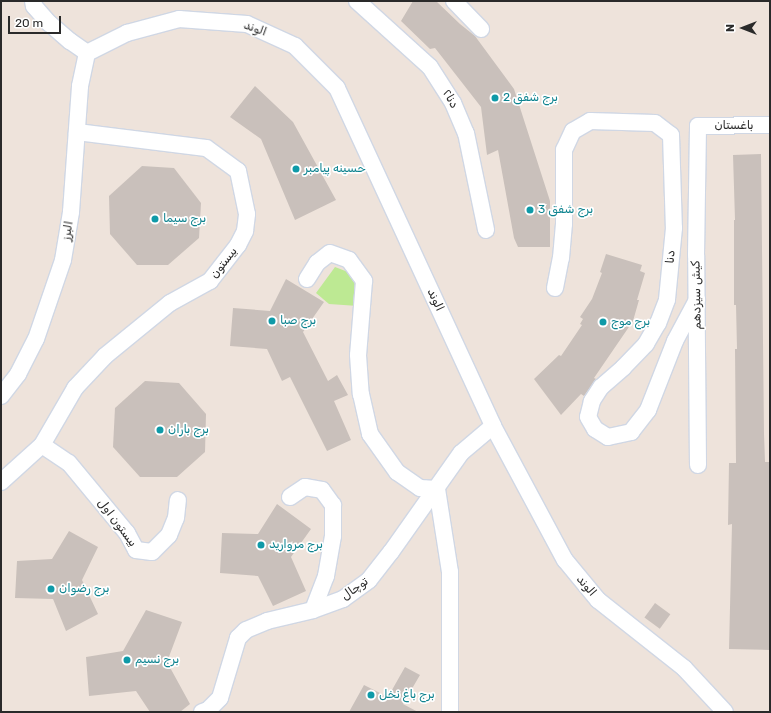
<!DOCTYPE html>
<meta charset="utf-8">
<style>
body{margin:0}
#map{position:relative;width:771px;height:713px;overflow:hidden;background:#eee3db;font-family:Rubik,"Noto Naskh Arabic",sans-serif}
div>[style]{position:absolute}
.green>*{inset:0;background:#bde993}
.building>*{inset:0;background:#c9c0bb;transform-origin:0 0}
.roads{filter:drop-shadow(1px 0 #d0d7e4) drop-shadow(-1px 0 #d0d7e4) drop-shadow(0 1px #d0d7e4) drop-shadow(0 -1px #d0d7e4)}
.street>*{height:16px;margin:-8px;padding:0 8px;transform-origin:8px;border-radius:8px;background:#fff}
.dots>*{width:11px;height:11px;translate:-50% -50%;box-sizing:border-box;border:2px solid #fff;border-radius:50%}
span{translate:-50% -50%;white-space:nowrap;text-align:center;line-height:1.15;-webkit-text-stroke:3.5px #fff;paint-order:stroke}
.street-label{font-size:12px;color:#2a2a2a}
.culture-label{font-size:12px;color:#0d838f}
.left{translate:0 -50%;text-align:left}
.frame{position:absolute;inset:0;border:2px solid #2a2a2a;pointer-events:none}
.north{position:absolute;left:723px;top:8px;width:40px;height:40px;-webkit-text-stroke:3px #fff;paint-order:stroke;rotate:270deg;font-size:11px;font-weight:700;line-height:16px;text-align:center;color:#2a2a2a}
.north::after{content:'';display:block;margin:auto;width:14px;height:18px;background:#2a2a2a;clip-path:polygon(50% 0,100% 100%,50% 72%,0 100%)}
.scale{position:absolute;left:8px;top:16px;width:53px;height:18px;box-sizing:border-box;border:2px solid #2a2a2a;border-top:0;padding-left:5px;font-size:12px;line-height:14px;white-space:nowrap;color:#2a2a2a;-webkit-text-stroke:3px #fff;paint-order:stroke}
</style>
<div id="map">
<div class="green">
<i style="clip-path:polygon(335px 267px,348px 272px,359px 289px,358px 306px,329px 304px,316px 293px)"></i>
</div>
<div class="building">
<i style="clip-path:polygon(413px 1px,436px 1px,460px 24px,475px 36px,514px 89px,550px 201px,550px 247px,518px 247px,514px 238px,498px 150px,487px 155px,481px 107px,435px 48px,430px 49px,401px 21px)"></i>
<i style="clip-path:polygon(255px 86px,293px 122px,336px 200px,295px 220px,261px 139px,230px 117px)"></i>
<i style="clip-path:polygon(761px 154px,764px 434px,765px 462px,770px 462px,770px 650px,729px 649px,732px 524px,728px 525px,729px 463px,736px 463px,735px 349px,737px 349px,736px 305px,734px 305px,734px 220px,735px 220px,733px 155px)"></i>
<i style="clip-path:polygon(142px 166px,174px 168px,201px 203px,199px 238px,168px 265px,137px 265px,110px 234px,109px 196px)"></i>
<i style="clip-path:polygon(606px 254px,642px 265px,640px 271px,645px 273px,637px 300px,639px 300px,633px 321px,594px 378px,596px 379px,584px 396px,581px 394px,561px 415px,534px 379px,559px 355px,561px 356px,582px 325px,580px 324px,583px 319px,580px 317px,592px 299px,602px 273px,600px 272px)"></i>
<i style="clip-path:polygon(286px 279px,324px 302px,303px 332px,328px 381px,337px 375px,348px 395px,334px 401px,351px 440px,327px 451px,290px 377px,282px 381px,267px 349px,230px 346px,233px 308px,270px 311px)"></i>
<i style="clip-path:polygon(145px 381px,179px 383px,206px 414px,205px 452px,177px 477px,140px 477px,113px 447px,115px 408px)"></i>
<i style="clip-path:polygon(277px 504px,311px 529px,291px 557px,306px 591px,273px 606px,258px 576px,220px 573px,222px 533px,258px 534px)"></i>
<i style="clip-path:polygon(69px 531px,98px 547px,82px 580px,98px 614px,66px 631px,53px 599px,15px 598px,17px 561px,52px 559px)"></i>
<i style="left:655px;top:603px;width:19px;height:18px;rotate:36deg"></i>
<i style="clip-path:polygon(146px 610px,182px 622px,167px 662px,190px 704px,180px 712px,150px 712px,136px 691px,89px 696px,86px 657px,123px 651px)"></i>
<i style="clip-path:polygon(405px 667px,420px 675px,403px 704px,418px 712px,349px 712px,364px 685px,388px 697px)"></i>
</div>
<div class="roads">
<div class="street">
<i style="left:33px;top:1px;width:5px;rotate:79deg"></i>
<i style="left:34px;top:6px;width:23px;rotate:49deg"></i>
<i style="left:49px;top:23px;width:28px;rotate:41deg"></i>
<i style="left:70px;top:41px;width:21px;rotate:35deg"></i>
<i style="left:357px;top:1px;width:98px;rotate:42.1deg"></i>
<i style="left:430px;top:67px;width:43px;rotate:57.4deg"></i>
<i style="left:453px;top:103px;width:33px;rotate:67deg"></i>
<i style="left:466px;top:133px;width:99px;rotate:78.3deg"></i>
<i style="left:454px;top:1px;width:39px;rotate:46deg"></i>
<i style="left:87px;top:53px;width:45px;rotate:-26.6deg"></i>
<i style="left:127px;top:33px;width:54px;rotate:-15.1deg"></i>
<i style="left:179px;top:19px;width:68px;rotate:4.2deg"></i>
<i style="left:247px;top:24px;width:53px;rotate:24.6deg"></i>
<i style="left:295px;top:46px;width:59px;rotate:45deg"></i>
<i style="left:337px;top:88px;width:372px;rotate:65.2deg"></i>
<i style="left:493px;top:426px;width:152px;rotate:61.8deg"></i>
<i style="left:565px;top:560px;width:52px;rotate:50.5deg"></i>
<i style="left:598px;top:600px;width:110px;rotate:38.3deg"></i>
<i style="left:684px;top:668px;width:60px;rotate:47deg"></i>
<i style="left:307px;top:279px;width:19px;rotate:-58deg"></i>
<i style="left:317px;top:263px;width:16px;rotate:-38deg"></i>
<i style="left:330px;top:253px;width:20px;rotate:20deg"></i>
<i style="left:349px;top:260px;width:26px;rotate:54deg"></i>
<i style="left:364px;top:281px;width:74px;rotate:94.6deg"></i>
<i style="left:358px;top:355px;width:39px;rotate:86deg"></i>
<i style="left:361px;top:394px;width:41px;rotate:77.3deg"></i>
<i style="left:370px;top:434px;width:47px;rotate:54.6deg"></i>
<i style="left:397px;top:472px;width:28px;rotate:35deg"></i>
<i style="left:420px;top:488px;width:17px;rotate:3deg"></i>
<i style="left:437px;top:489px;width:84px;rotate:81.1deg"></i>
<i style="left:450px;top:572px;width:140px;rotate:90deg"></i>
<i style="left:555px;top:288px;width:31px;rotate:-79deg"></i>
<i style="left:561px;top:258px;width:34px;rotate:-85deg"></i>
<i style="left:564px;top:224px;width:74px;rotate:-90deg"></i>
<i style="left:564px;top:150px;width:21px;rotate:-65deg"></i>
<i style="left:573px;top:131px;width:20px;rotate:-30deg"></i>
<i style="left:590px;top:121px;width:65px;rotate:1.8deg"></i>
<i style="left:655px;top:123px;width:20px;rotate:37deg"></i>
<i style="left:671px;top:135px;width:93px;rotate:88.2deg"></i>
<i style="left:674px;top:228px;width:72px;rotate:95.6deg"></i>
<i style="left:667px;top:300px;width:25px;rotate:111deg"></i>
<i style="left:658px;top:323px;width:24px;rotate:120deg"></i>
<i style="left:646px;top:344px;width:33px;rotate:134deg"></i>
<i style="left:623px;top:368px;width:29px;rotate:139deg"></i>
<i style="left:601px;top:387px;width:17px;rotate:123deg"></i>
<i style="left:592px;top:401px;width:16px;rotate:104deg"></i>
<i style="left:588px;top:417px;width:14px;rotate:60deg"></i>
<i style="left:595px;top:429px;width:15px;rotate:32deg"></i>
<i style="left:608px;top:437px;width:24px;rotate:-12deg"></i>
<i style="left:631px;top:432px;width:28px;rotate:-52deg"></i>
<i style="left:648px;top:410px;width:74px;rotate:-68.6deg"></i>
<i style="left:675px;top:341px;width:47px;rotate:-61.8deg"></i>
<i style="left:1px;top:396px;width:28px;rotate:-52deg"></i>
<i style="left:18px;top:374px;width:39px;rotate:-63deg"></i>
<i style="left:36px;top:339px;width:83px;rotate:-71.1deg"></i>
<i style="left:63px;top:260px;width:49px;rotate:-80.5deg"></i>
<i style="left:71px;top:212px;width:126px;rotate:-85.9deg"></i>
<i style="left:80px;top:86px;width:34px;rotate:-78deg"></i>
<i style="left:42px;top:445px;width:32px;rotate:34deg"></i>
<i style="left:69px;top:463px;width:91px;rotate:50.4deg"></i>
<i style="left:127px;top:533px;width:19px;rotate:62deg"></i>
<i style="left:136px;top:550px;width:16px;rotate:7deg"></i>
<i style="left:152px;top:552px;width:24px;rotate:-45deg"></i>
<i style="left:169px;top:535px;width:18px;rotate:-68deg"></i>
<i style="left:176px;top:518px;width:18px;rotate:-84deg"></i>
<i style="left:698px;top:465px;width:210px;rotate:-90.5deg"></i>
<i style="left:696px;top:255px;width:129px;rotate:-89.1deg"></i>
<i style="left:698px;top:126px;width:72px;rotate:-0.8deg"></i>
<i style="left:1px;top:482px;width:55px;rotate:-42.1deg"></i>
<i style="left:42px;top:445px;width:66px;rotate:-59.9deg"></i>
<i style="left:75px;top:388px;width:44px;rotate:-46.8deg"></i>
<i style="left:105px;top:356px;width:84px;rotate:-39.2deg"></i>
<i style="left:170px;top:303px;width:46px;rotate:-28.8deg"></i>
<i style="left:210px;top:281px;width:46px;rotate:-52.1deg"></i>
<i style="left:238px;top:245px;width:16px;rotate:-63deg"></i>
<i style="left:245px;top:231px;width:17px;rotate:-83deg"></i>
<i style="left:247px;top:214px;width:44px;rotate:-101.8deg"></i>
<i style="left:238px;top:171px;width:39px;rotate:-144deg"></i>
<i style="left:206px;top:148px;width:130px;rotate:-172.9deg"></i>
<i style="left:290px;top:497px;width:18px;rotate:-34deg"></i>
<i style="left:305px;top:487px;width:17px;rotate:10deg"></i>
<i style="left:322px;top:490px;width:19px;rotate:54deg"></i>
<i style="left:333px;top:505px;width:31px;rotate:90deg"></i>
<i style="left:333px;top:536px;width:41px;rotate:99.9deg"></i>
<i style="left:326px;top:576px;width:36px;rotate:111deg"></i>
<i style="left:202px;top:712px;width:6px;rotate:-18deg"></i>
<i style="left:208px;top:710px;width:17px;rotate:-45deg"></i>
<i style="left:220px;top:698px;width:63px;rotate:-73.3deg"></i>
<i style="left:238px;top:638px;width:11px;rotate:-45deg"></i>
<i style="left:246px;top:630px;width:23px;rotate:-23deg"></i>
<i style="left:267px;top:621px;width:47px;rotate:-13.4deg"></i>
<i style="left:313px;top:610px;width:32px;rotate:-20deg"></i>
<i style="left:343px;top:599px;width:32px;rotate:-36deg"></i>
<i style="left:369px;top:580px;width:36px;rotate:-52deg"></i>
<i style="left:391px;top:552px;width:121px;rotate:-54.7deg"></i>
<i style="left:461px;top:453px;width:42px;rotate:-40.2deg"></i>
</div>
</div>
<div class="dots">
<i style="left:495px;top:98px;background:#0f9aa8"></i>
<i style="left:296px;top:169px;background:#0f9aa8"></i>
<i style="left:530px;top:210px;background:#0f9aa8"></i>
<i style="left:155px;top:219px;background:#0f9aa8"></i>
<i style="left:272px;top:321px;background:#0f9aa8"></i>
<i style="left:603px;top:322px;background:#0f9aa8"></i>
<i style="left:160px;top:430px;background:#0f9aa8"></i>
<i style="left:261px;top:545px;background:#0f9aa8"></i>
<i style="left:51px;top:589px;background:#0f9aa8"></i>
<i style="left:127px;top:660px;background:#0f9aa8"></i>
<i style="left:371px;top:695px;background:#0f9aa8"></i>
</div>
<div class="street-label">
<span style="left:255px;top:29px;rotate:20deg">الوند</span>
<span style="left:450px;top:99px;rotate:60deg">دنا۲</span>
<span style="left:734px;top:126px">باغستان</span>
<span style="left:68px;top:231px;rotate:-80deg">البرز</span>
<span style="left:671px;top:257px;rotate:-84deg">دنا</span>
<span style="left:224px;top:263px;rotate:-52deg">بیستون</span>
<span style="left:697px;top:295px;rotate:-91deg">کیش سیزدهم</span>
<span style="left:435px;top:300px;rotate:65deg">الوند</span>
<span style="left:117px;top:523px;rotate:53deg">بیستون اول</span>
<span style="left:586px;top:586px;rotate:49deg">الوند</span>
<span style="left:355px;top:589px;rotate:-35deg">توچال</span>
</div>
<div class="culture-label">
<span class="left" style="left:503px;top:98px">برج شفق 2</span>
<span class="left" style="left:304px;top:169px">حسینه پیامبر</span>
<span class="left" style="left:538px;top:210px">برج شفق 3</span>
<span class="left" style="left:163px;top:219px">برج سیما</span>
<span class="left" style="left:280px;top:321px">برج صبا</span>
<span class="left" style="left:611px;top:322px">برج موج</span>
<span class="left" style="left:168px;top:430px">برج باران</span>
<span class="left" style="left:269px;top:545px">برج مروارید</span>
<span class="left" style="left:59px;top:589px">برج رضوان</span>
<span class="left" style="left:135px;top:660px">برج نسیم</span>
<span class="left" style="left:379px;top:695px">برج باغ نخل</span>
</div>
<div class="frame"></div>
<div class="north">N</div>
<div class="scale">20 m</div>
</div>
